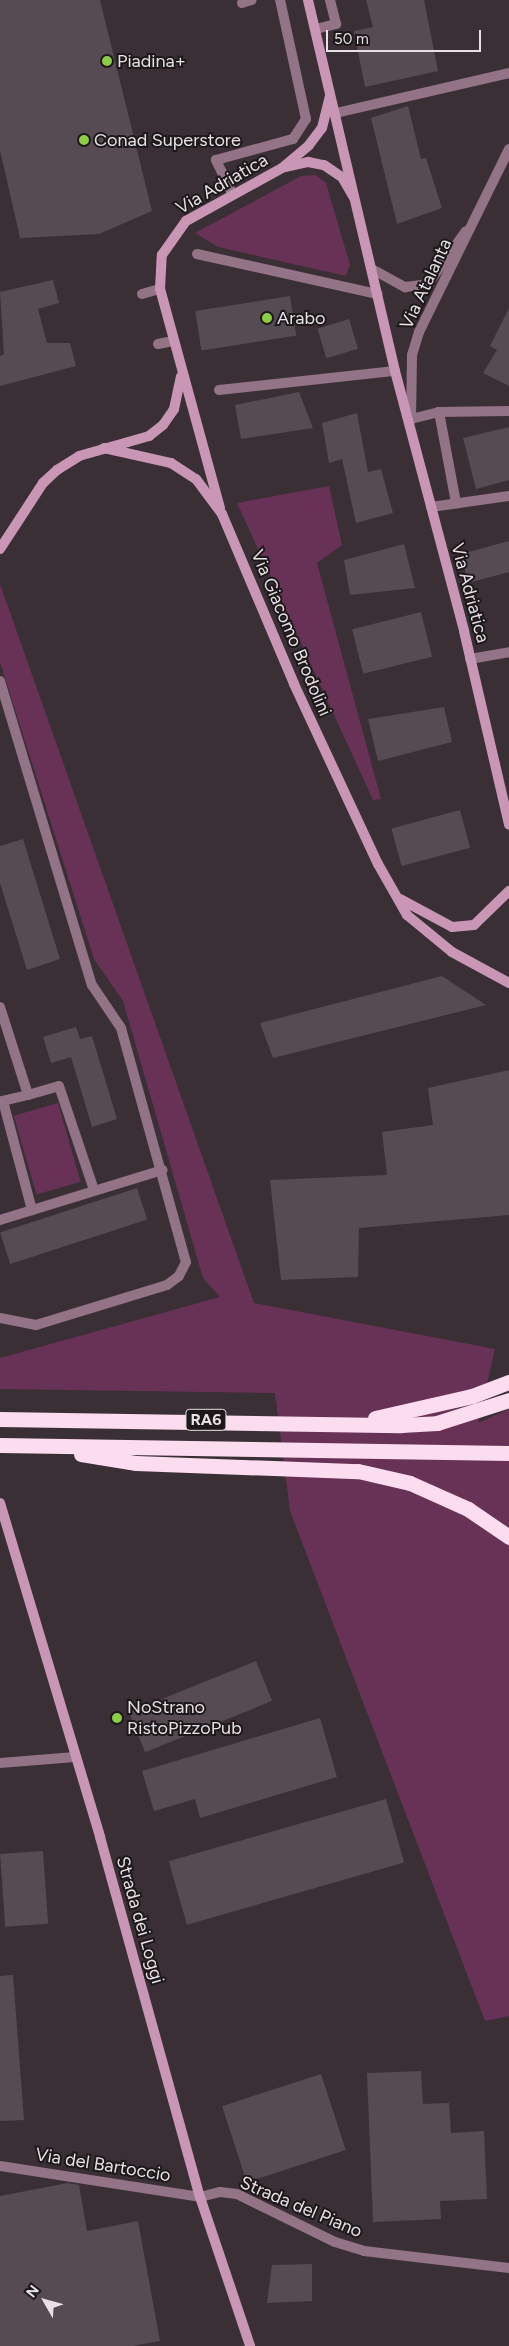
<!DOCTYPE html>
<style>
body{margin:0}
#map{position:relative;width:509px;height:2346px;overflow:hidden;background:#392f35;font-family:Figtree,sans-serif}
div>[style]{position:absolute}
.green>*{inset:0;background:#673255;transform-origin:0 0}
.building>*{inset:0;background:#564b52;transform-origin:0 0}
.lane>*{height:10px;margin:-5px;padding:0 5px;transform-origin:5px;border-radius:5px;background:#937386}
.street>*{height:10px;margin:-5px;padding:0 5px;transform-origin:5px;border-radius:5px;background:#937386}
.secondary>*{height:10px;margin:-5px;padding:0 5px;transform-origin:5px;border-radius:5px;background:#c996b5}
.highway>*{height:15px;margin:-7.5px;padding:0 7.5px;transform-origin:7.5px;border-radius:7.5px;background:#fcdcef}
.dots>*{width:14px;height:14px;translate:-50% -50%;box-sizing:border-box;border:2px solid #1d191b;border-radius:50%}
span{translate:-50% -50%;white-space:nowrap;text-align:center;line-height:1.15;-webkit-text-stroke:4px #1d191b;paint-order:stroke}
.shield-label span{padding:1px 4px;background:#1d191b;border:1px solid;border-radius:4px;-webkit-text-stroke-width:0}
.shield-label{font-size:16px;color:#e7e1e5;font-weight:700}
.poi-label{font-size:18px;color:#e7e1e5}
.left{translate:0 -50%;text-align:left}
.street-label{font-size:18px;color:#e7e1e5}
.north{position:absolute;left:20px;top:2276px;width:50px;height:50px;-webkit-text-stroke:4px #1d191b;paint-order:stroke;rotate:308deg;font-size:14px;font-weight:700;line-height:20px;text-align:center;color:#e7e1e5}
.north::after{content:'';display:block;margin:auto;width:18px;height:22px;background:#e7e1e5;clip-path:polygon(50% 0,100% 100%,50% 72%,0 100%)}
.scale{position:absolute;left:326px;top:30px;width:155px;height:22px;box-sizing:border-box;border:2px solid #e7e1e5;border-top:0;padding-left:6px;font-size:15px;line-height:18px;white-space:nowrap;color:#e7e1e5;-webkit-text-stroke:4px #1d191b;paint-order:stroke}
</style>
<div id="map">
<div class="green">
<i style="clip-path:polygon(304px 166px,326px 183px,350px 265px,346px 276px,218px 247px,195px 233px,301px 176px,315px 175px)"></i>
<i style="clip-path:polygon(329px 486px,342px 545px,317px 563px,381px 799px,373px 800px,237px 503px)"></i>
<i style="clip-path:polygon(0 584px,254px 1303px,495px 1349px,478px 1423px,509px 1409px,509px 2016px,485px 2021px,290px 1511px,275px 1393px,0 1389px,0 1358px,220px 1297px,203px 1278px,123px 1001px,94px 959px,0 662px)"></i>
<i style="left:58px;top:1103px;width:82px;height:46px;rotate:74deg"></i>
</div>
<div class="building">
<i style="clip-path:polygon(0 0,100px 0,152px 211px,99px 234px,20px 238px,0 150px)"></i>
<i style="clip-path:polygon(366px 0,424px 0,438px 71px,365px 87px,354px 31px,373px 27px)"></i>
<i style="clip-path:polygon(408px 106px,421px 159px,426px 158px,442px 208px,397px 224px,371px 118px)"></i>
<i style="clip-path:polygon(53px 280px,59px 303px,38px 309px,47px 343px,70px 343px,76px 366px,0 386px,0 356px,4px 354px,0 292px)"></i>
<i style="left:290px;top:296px;width:40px;height:96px;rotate:81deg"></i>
<i style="clip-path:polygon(509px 308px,509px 386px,483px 373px,497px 350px,490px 346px)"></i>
<i style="left:349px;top:319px;width:31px;height:33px;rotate:73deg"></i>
<i style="clip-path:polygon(299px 392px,313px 428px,241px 439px,235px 405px)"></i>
<i style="clip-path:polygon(357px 413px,368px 472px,381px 469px,393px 513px,356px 523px,342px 459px,329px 463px,322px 423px)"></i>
<i style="clip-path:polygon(509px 427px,509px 480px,476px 489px,463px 438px)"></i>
<i style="clip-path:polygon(509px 541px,509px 572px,468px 583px,461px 554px)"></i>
<i style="clip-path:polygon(404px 544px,415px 588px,350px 595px,344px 560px)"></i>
<i style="left:421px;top:612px;width:46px;height:71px;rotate:76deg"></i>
<i style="clip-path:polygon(444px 707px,452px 742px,378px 761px,368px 719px)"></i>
<i style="left:460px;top:810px;width:39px;height:71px;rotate:75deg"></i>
<i style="clip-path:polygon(23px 839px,60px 959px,27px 970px,0 883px,0 846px)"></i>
<i style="clip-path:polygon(442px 976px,486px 1005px,273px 1058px,260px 1023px)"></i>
<i style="clip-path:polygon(76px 1027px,80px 1039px,92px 1036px,117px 1119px,92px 1127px,71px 1057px,51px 1063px,43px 1037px)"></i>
<i style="clip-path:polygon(509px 1070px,509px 1215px,359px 1228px,358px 1277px,281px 1280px,270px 1180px,387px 1175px,382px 1132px,433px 1125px,428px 1088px)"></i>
<i style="left:137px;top:1188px;width:33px;height:144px;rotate:72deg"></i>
<i style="left:256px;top:1661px;width:43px;height:137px;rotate:68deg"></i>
<i style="clip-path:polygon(320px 1718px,337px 1777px,200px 1818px,195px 1799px,154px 1811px,142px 1771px)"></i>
<i style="left:386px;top:1799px;width:66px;height:226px;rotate:74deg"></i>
<i style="left:43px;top:1851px;width:73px;height:43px;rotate:86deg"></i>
<i style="clip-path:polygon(13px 1975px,24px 2120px,0 2121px,0 1976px)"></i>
<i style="clip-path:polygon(421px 2071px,423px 2104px,449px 2103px,451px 2133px,484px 2131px,487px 2199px,440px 2201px,441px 2219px,373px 2222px,367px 2073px)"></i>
<i style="left:321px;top:2074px;width:80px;height:104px;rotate:72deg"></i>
<i style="clip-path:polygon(68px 2183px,79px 2185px,87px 2231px,138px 2221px,160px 2341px,132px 2346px,0 2346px,0 2196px)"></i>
<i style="clip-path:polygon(312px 2264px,312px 2301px,267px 2303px,272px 2265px)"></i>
</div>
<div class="lane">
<i style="left:242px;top:3px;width:10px;rotate:-17deg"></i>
<i style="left:316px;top:29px;width:21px;rotate:-14deg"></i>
<i style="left:336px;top:24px;width:25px;rotate:-104deg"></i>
<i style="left:232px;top:193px;width:37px;rotate:-116deg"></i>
<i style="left:216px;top:160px;width:80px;rotate:-15.3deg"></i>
<i style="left:293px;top:139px;width:24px;rotate:-57deg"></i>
<i style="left:306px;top:119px;width:122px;rotate:-102.3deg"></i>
<i style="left:197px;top:254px;width:185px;rotate:12.5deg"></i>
<i style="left:142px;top:294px;width:19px;rotate:-16deg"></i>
<i style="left:158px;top:344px;width:15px;rotate:-11deg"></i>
<i style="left:219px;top:390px;width:177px;rotate:-6.2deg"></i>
<i style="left:439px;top:412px;width:70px;rotate:-0.8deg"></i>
<i style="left:411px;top:419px;width:29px;rotate:-14deg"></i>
<i style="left:439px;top:412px;width:93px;rotate:79.4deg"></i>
<i style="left:431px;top:507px;width:79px;rotate:-8deg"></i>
<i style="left:0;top:681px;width:318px;rotate:73.2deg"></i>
<i style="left:92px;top:985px;width:52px;rotate:56deg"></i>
<i style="left:121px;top:1028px;width:243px;rotate:74.5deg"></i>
<i style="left:186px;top:1262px;width:16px;rotate:117deg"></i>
<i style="left:179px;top:1276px;width:15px;rotate:143deg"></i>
<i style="left:167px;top:1285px;width:137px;rotate:163deg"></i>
<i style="left:36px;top:1325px;width:37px;rotate:-169deg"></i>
</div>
<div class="street">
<i style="left:336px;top:113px;width:178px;rotate:-13deg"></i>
<i style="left:372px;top:269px;width:38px;rotate:29deg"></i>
<i style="left:405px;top:287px;width:23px;rotate:-7deg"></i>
<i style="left:428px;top:284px;width:65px;rotate:-54.4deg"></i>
<i style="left:411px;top:420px;width:65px;rotate:-89.1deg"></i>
<i style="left:412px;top:355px;width:24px;rotate:-73deg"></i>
<i style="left:419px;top:332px;width:204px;rotate:-63.8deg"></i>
<i style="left:470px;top:659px;width:40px;rotate:-10deg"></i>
<i style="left:0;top:1007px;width:92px;rotate:72.3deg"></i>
<i style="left:28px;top:1095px;width:26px;rotate:167deg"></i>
<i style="left:3px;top:1101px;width:113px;rotate:75.1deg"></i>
<i style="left:28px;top:1095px;width:32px;rotate:-16deg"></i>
<i style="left:59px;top:1086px;width:110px;rotate:71.4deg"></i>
<i style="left:0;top:1220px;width:170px;rotate:-17.1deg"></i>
<i style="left:0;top:1763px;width:75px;rotate:-4.6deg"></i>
<i style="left:0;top:2166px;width:202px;rotate:8.8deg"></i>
<i style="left:200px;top:2197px;width:21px;rotate:-14deg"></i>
<i style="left:220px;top:2192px;width:17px;rotate:7deg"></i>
<i style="left:237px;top:2194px;width:109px;rotate:26.1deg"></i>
<i style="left:335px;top:2242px;width:30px;rotate:17deg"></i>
<i style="left:364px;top:2251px;width:146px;rotate:6.7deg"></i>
</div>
<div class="secondary">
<i style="left:308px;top:0;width:381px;rotate:76.8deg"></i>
<i style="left:395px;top:371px;width:269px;rotate:75.1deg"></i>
<i style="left:464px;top:631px;width:199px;rotate:76.9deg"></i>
<i style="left:286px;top:167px;width:23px;rotate:-13deg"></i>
<i style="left:308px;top:162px;width:16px;rotate:11deg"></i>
<i style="left:324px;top:165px;width:22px;rotate:34deg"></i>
<i style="left:342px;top:177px;width:22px;rotate:60deg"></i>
<i style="left:104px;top:448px;width:69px;rotate:12.6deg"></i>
<i style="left:171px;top:463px;width:30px;rotate:33deg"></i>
<i style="left:196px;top:479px;width:44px;rotate:53.4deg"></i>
<i style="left:222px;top:514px;width:185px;rotate:67deg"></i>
<i style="left:294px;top:684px;width:199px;rotate:65deg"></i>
<i style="left:378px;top:864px;width:59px;rotate:60.4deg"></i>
<i style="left:407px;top:915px;width:58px;rotate:39.4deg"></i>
<i style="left:452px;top:952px;width:65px;rotate:28.5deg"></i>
<i style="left:220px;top:508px;width:227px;rotate:-105.3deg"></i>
<i style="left:160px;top:289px;width:34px;rotate:-87deg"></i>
<i style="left:162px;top:255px;width:42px;rotate:-54.8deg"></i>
<i style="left:186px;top:221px;width:110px;rotate:-28.9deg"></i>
<i style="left:282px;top:168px;width:35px;rotate:-40deg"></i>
<i style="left:309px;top:145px;width:21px;rotate:-53deg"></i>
<i style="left:322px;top:128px;width:32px;rotate:-76deg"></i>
<i style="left:0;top:549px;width:79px;rotate:-56.9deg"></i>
<i style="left:43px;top:483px;width:19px;rotate:-43deg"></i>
<i style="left:57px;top:470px;width:26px;rotate:-32deg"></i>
<i style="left:79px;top:456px;width:73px;rotate:-15.9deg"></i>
<i style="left:149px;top:436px;width:18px;rotate:-38deg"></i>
<i style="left:163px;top:425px;width:19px;rotate:-55deg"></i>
<i style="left:174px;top:409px;width:33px;rotate:-78deg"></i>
<i style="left:400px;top:899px;width:59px;rotate:28.3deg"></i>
<i style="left:452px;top:927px;width:22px;rotate:-5deg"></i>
<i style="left:474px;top:925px;width:49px;rotate:-44.2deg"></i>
<i style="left:0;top:1503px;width:349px;rotate:73.3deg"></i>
<i style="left:100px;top:1837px;width:374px;rotate:74.5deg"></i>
<i style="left:200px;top:2197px;width:157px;rotate:71.4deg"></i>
</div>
<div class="highway">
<i style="left:375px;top:1418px;width:99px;rotate:-12.8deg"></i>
<i style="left:472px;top:1396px;width:40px;rotate:-21deg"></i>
<i style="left:0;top:1419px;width:401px;rotate:0.9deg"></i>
<i style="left:401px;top:1425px;width:36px;rotate:-3deg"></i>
<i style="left:437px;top:1423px;width:76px;rotate:-17.7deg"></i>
<i style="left:0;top:1445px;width:509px;rotate:0.9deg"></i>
<i style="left:81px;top:1454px;width:56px;rotate:9.3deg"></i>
<i style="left:136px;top:1463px;width:222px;rotate:2.1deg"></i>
<i style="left:358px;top:1471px;width:53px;rotate:13deg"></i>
<i style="left:410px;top:1483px;width:64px;rotate:24.1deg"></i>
<i style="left:468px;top:1509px;width:50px;rotate:34.3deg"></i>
</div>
<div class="dots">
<i style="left:107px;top:61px;background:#8bce46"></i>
<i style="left:84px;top:140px;background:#8bce46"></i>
<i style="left:267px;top:318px;background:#8bce46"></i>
<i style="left:117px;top:1718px;background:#8bce46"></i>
</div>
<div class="shield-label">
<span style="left:206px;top:1420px">RA6</span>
</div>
<div class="poi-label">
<span class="left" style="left:117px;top:61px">Piadina+</span>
<span class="left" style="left:94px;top:140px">Conad Superstore</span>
<span class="left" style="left:277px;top:318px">Arabo</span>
<span class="left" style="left:127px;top:1718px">NoStrano<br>RistoPizzoPub</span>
</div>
<div class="street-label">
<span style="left:222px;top:184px;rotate:-30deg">Via Adriatica</span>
<span style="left:426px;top:284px;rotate:-65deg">Via Atalanta</span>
<span style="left:470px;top:593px;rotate:75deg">Via Adriatica</span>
<span style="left:291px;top:633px;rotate:67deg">Via Giacomo Brodolini</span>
<span style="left:140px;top:1920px;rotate:74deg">Strada dei Loggi</span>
<span style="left:103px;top:2165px;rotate:9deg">Via del Bartoccio</span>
<span style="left:301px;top:2207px;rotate:23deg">Strada del Piano</span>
</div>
<div class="north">N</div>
<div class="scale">50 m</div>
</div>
